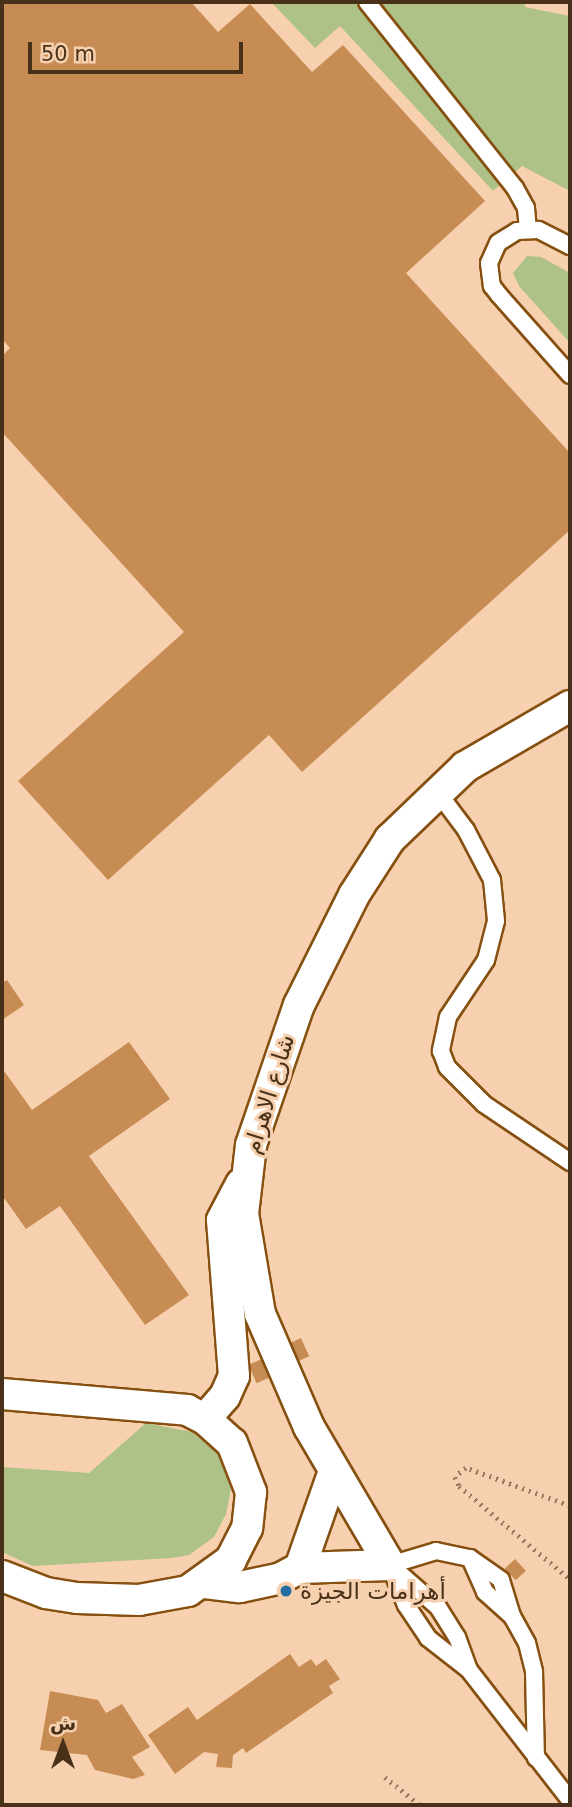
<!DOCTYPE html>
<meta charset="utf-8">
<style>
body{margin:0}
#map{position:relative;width:572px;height:1807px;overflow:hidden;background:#f7d1af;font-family:"DejaVu Sans","Noto Sans Arabic",sans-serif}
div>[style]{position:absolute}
.green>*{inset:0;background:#aec287}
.building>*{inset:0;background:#c78c53;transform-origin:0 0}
.path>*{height:4.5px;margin-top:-2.25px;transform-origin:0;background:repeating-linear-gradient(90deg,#9a7b5f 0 2px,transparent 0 7px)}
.roads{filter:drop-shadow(2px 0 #865010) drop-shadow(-2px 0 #865010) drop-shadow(0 2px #865010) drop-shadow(0 -2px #865010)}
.lane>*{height:16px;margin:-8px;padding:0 8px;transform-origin:8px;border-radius:8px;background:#fff}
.street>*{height:30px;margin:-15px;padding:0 15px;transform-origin:15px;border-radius:15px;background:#fff}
.dots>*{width:19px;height:19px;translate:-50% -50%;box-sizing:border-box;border:4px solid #f7d1af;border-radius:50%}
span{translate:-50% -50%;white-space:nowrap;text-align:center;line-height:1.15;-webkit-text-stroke:6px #f7d1af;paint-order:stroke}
.street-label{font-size:23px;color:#493119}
.poi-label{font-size:23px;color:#493119}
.left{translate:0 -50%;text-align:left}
.frame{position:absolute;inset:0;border:4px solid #493119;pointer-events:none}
.north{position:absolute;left:28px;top:1709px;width:70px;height:70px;-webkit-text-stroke:5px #f7d1af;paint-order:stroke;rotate:0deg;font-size:19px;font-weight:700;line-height:28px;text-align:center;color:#493119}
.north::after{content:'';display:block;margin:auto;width:24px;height:32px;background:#493119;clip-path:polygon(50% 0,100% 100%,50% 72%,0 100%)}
.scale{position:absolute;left:28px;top:42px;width:215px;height:32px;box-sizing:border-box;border:4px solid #493119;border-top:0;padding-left:9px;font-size:21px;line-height:24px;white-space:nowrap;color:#493119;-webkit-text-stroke:5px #f7d1af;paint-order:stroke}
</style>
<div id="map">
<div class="green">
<i style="clip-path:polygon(271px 2px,525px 2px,525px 7px,570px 16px,570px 191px,522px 166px,493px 191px,340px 26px,315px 48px)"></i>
<i style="clip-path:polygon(527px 256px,541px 257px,570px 273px,570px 343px,519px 286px,513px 273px)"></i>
<i style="clip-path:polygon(146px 1423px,192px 1432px,219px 1455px,231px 1489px,226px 1514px,214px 1537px,189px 1555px,172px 1558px,33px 1566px,2px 1552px,2px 1467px,89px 1473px)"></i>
</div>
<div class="building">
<i style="clip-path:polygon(2px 2px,191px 2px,218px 32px,250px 4px,312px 72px,343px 45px,485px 201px,406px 273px,570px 453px,570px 530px,302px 772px,269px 735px,108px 880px,18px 781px,184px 632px,2px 432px,2px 356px,10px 348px,2px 339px)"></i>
<i style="clip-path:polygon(7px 980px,24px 1005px,2px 1020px,2px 983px)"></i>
<i style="clip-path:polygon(129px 1042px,170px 1099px,89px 1156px,189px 1295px,145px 1325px,60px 1206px,26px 1229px,2px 1195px,2px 1068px,32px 1110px)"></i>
<i style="left:301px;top:1338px;width:20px;height:17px;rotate:66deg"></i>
<i style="left:264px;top:1358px;width:20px;height:17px;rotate:66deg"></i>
<i style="left:515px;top:1559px;width:16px;height:14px;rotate:47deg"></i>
<i style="clip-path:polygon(290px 1654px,299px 1667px,311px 1659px,316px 1666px,326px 1659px,340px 1679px,329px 1686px,333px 1693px,246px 1753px,243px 1748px,233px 1755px,232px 1768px,216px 1767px,218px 1754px,204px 1752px,175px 1774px,148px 1735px,188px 1707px,197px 1720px)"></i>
<i style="clip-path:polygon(50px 1691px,98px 1700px,106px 1713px,122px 1704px,150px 1747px,132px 1757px,145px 1775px,133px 1779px,95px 1770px,87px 1755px,40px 1750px)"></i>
</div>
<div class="path">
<i style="left:570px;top:1506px;width:111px;rotate:-159.9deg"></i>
<i style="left:466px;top:1468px;width:14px;rotate:141deg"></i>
<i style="left:455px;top:1477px;width:10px;rotate:66deg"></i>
<i style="left:459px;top:1486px;width:145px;rotate:40deg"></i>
<i style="left:385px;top:1777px;width:45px;rotate:38.7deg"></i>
</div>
<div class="roads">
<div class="lane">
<i style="left:367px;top:2px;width:238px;rotate:51.5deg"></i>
<i style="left:515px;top:188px;width:23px;rotate:61deg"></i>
<i style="left:526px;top:208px;width:21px;rotate:85deg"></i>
<i style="left:570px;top:246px;width:36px;rotate:-153deg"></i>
<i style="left:538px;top:230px;width:21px;rotate:177deg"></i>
<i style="left:517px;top:231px;width:22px;rotate:148deg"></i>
<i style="left:498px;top:243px;width:22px;rotate:114deg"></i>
<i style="left:489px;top:263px;width:23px;rotate:83deg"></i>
<i style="left:492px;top:286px;width:11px;rotate:52deg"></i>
<i style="left:499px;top:295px;width:107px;rotate:48.4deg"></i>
<i style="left:436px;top:790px;width:50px;rotate:53.1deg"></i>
<i style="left:466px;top:830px;width:56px;rotate:62.5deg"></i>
<i style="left:492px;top:880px;width:41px;rotate:84.4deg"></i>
<i style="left:496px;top:921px;width:40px;rotate:104.4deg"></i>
<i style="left:486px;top:960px;width:69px;rotate:123.7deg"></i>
<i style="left:448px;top:1017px;width:35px;rotate:102deg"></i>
<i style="left:441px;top:1051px;width:17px;rotate:69deg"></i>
<i style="left:447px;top:1067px;width:52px;rotate:45deg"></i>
<i style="left:484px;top:1104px;width:104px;rotate:34deg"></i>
<i style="left:470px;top:1558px;width:37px;rotate:66deg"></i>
<i style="left:485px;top:1592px;width:36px;rotate:42deg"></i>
<i style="left:512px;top:1616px;width:31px;rotate:61deg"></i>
<i style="left:527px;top:1643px;width:30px;rotate:76deg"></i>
<i style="left:534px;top:1672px;width:86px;rotate:88.7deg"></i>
<i style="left:390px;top:1565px;width:64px;rotate:41.2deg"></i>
<i style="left:438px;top:1607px;width:36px;rotate:58deg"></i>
<i style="left:457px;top:1637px;width:35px;rotate:70deg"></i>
<i style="left:469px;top:1670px;width:165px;rotate:52.2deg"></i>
<i style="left:390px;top:1565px;width:48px;rotate:-16.9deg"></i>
<i style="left:436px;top:1551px;width:35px;rotate:12deg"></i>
<i style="left:470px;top:1558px;width:38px;rotate:35deg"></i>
<i style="left:501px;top:1580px;width:38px;rotate:73deg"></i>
<i style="left:390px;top:1566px;width:42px;rotate:67.7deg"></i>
<i style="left:406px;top:1605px;width:40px;rotate:56deg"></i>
<i style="left:428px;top:1638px;width:52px;rotate:38deg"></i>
</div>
<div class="street">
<i style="left:2px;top:1394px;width:186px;rotate:4.9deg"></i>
<i style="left:187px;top:1410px;width:20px;rotate:27deg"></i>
<i style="left:205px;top:1419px;width:36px;rotate:42deg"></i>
<i style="left:232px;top:1443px;width:53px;rotate:68.8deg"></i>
<i style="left:251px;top:1492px;width:36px;rotate:96deg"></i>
<i style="left:247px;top:1528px;width:36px;rotate:117deg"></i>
<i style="left:231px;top:1560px;width:53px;rotate:144.2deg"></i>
<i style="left:188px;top:1591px;width:50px;rotate:169.6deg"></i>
<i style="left:139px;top:1600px;width:62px;rotate:-178.2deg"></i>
<i style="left:77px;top:1598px;width:31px;rotate:-171deg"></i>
<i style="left:46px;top:1593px;width:47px;rotate:-158.9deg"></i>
<i style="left:205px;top:1419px;width:30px;rotate:-49deg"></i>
<i style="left:225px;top:1396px;width:22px;rotate:-66deg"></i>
<i style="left:234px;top:1376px;width:156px;rotate:-94.4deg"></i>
<i style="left:222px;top:1220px;width:41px;rotate:-62.2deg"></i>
<i style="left:390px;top:1565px;width:160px;rotate:-120.4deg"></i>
<i style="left:309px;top:1427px;width:123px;rotate:-113.4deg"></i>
<i style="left:260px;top:1314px;width:101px;rotate:-99.6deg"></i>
<i style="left:243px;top:1214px;width:69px;rotate:-83.4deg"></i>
<i style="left:251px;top:1145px;width:148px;rotate:-71.1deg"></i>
<i style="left:299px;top:1005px;width:123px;rotate:-63.4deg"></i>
<i style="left:354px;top:895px;width:67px;rotate:-57.3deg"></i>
<i style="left:390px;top:839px;width:104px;rotate:-43.8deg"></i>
<i style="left:465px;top:767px;width:121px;rotate:-30.2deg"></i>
<i style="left:300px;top:1568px;width:100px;rotate:-70.7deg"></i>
<i style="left:205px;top:1583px;width:35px;rotate:7deg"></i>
<i style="left:240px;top:1587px;width:40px;rotate:-12deg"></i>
<i style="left:279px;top:1579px;width:24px;rotate:-28deg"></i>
<i style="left:300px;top:1568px;width:90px;rotate:-1.9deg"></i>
</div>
</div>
<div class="dots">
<i style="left:286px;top:1591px;background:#246ea1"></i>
</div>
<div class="street-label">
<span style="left:269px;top:1094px;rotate:-73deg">شارع الاهرام</span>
</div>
<div class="poi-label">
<span class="left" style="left:300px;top:1591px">أهرامات الجيزة</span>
</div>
<div class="frame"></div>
<div class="north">ش</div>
<div class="scale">50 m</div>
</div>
